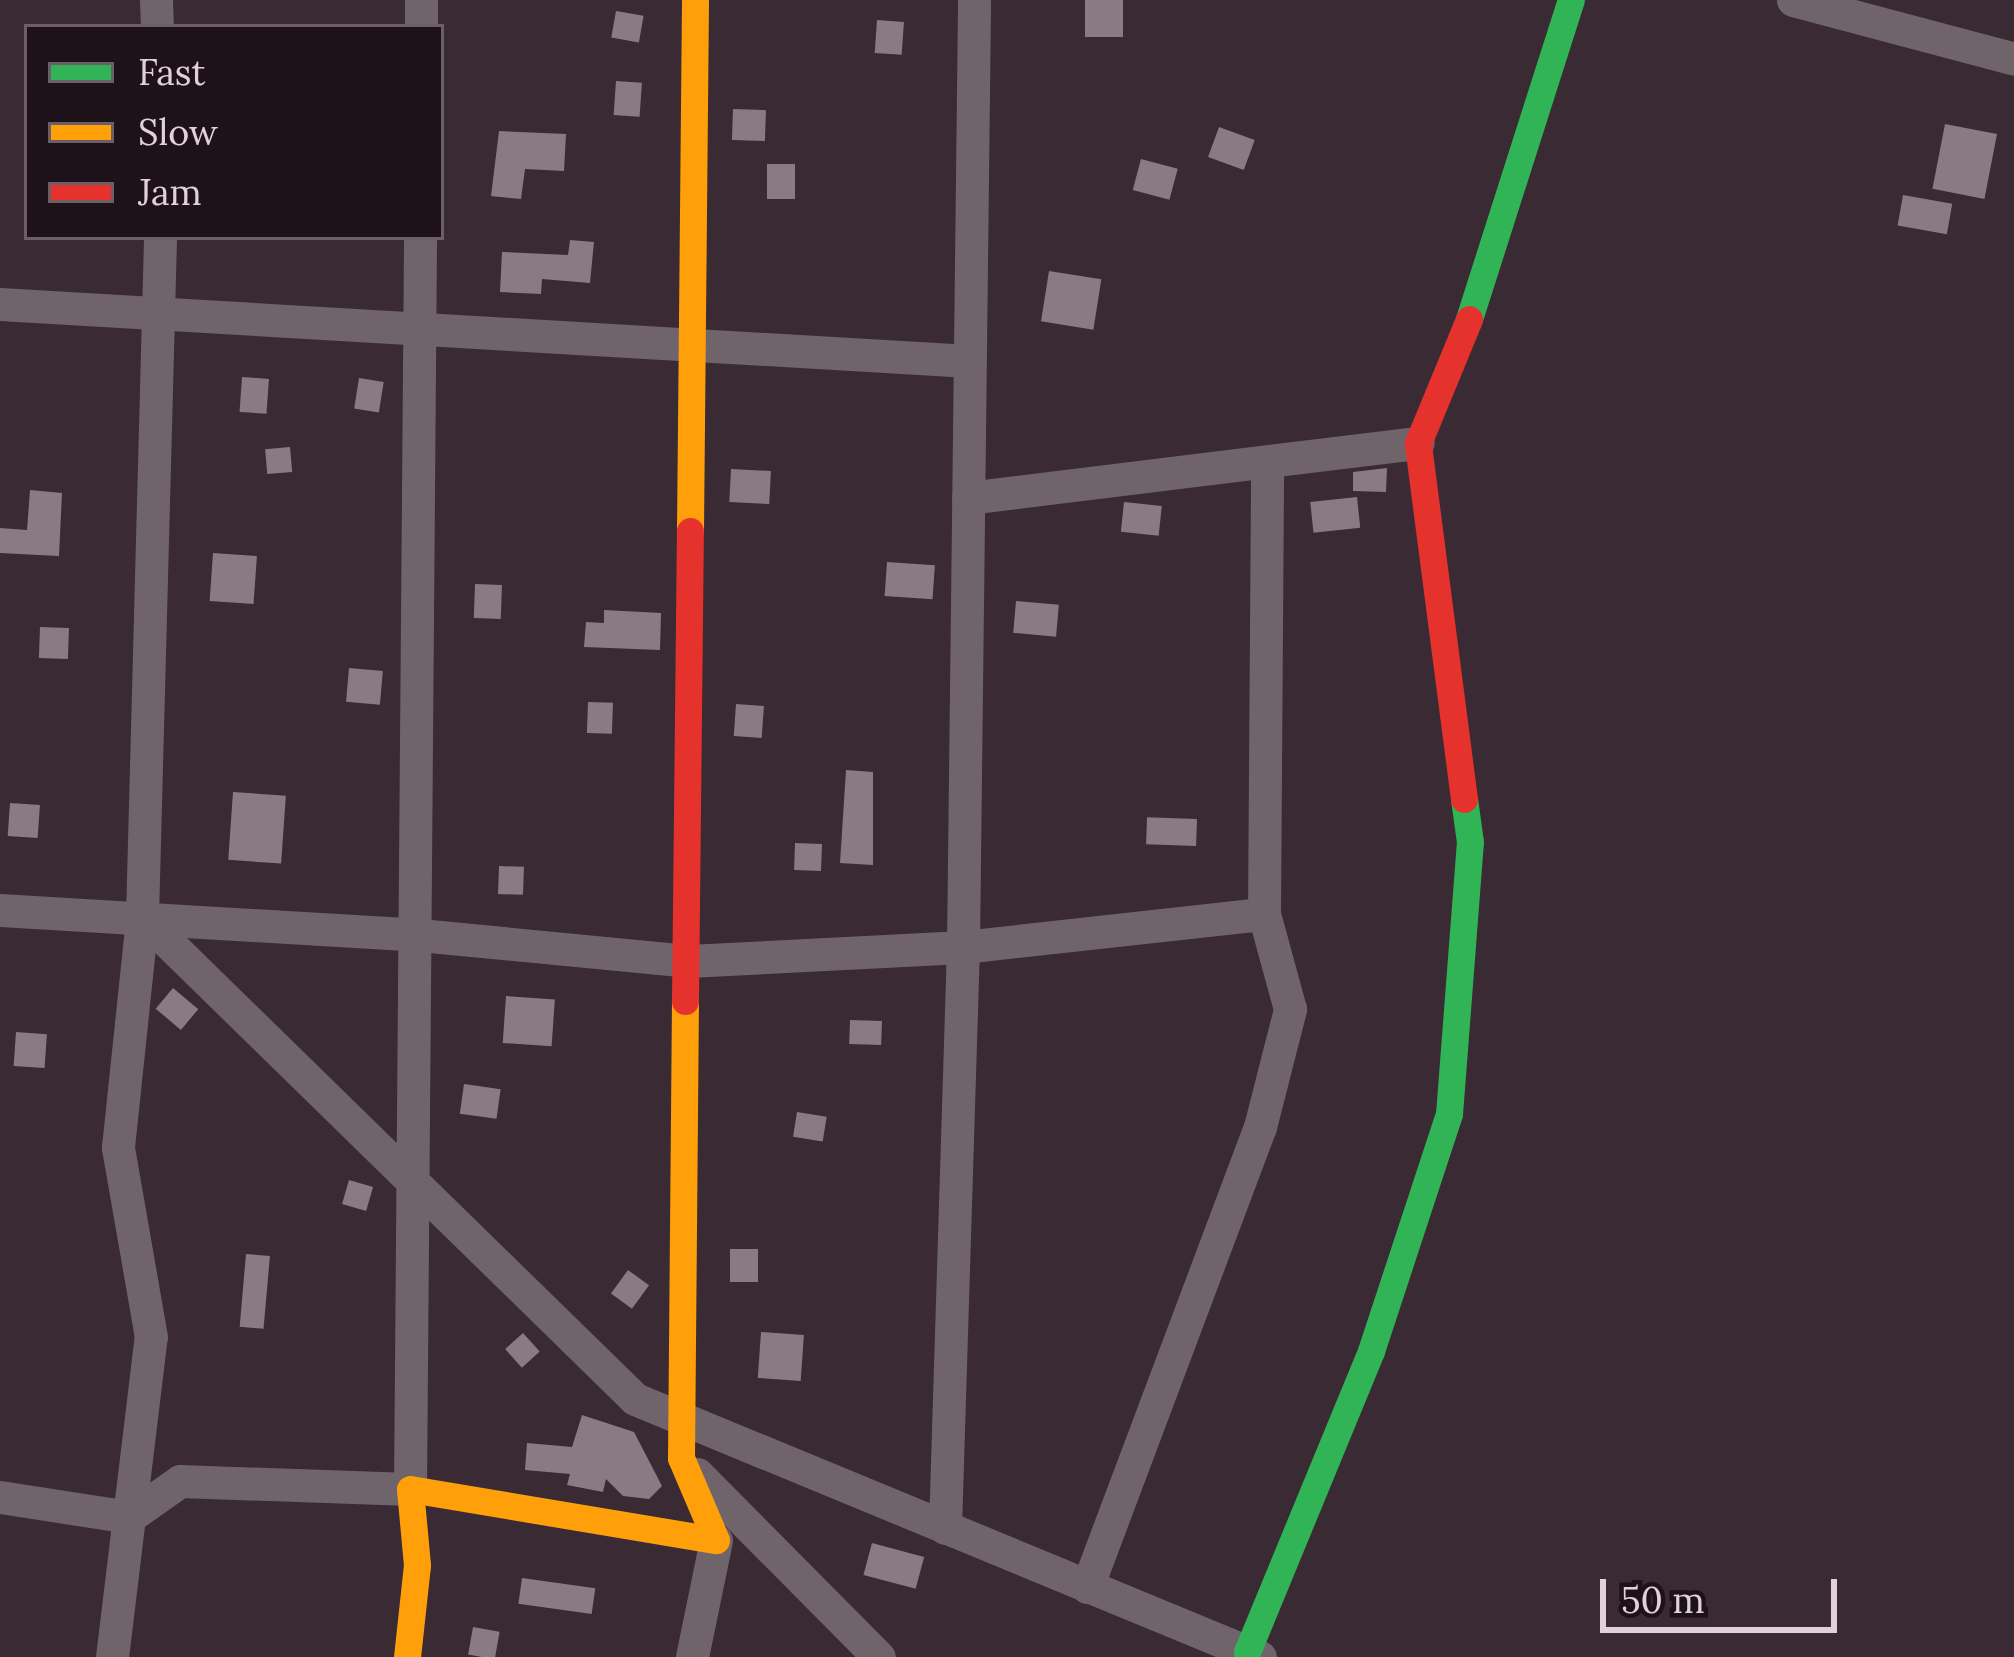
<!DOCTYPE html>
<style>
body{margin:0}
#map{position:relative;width:2014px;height:1657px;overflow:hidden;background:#392a34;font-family:Lora,serif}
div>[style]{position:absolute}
.building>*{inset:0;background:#897b84;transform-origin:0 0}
.street>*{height:33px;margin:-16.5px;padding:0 16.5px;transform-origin:16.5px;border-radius:16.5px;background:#70646b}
.fast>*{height:27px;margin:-13.5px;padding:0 13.5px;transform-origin:13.5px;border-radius:13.5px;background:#30b455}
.slow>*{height:27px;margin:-13.5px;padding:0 13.5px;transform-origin:13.5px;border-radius:13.5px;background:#ff9f0a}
.jam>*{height:27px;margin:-13.5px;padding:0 13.5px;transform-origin:13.5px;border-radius:13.5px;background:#e5322d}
span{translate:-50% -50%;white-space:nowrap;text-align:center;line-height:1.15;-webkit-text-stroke:12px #1e121a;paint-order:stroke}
.legend{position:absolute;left:24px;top:24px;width:420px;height:216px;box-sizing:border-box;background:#1e121a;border:3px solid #6c5e67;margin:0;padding:15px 21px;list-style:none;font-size:36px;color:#e2d0db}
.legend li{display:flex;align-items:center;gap:24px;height:60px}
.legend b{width:60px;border:3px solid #6c5e67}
.scale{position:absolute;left:1600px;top:1579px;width:237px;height:54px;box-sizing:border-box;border:6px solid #e2d0db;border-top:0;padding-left:15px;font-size:36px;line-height:42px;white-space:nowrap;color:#e2d0db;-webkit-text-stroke:9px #1e121a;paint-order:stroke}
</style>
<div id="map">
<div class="building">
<i style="left:1085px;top:0;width:38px;height:37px"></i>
<i style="left:616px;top:11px;width:28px;height:27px;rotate:10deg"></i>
<i style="left:877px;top:20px;width:27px;height:33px;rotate:4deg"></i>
<i style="left:616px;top:81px;width:26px;height:34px;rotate:4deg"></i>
<i style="left:733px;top:109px;width:33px;height:31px;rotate:2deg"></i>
<i style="left:1945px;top:124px;width:53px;height:66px;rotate:11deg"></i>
<i style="left:1219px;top:127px;width:38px;height:32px;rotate:20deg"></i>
<i style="clip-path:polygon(499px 131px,566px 134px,564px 171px,525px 169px,521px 199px,491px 196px)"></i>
<i style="left:1141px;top:159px;width:38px;height:32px;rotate:15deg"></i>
<i style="left:767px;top:164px;width:28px;height:35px"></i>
<i style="left:1903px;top:195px;width:50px;height:31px;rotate:10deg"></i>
<i style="clip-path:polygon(570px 240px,594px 242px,590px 283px,542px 279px,541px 294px,500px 292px,502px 252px,568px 255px)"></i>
<i style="left:1049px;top:271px;width:53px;height:51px;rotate:9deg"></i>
<i style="left:242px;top:377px;width:27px;height:35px;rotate:4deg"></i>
<i style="left:359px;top:378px;width:25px;height:31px;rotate:9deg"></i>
<i style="left:290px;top:447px;width:25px;height:25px;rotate:85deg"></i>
<i style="clip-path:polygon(1387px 468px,1386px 492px,1353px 491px,1353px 472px)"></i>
<i style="left:731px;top:469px;width:40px;height:33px;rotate:3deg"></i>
<i style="clip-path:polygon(30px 490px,62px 493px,59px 556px,0 553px,0 528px,27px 530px)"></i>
<i style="left:1357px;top:497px;width:31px;height:47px;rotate:84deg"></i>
<i style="left:1124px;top:502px;width:38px;height:30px;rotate:6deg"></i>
<i style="left:213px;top:553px;width:44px;height:48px;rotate:4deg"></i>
<i style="left:887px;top:562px;width:48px;height:34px;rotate:4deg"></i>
<i style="left:475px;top:584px;width:27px;height:34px;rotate:2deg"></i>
<i style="left:1016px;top:601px;width:43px;height:32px;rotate:5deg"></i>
<i style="clip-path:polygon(604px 610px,661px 613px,660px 650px,584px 647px,586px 622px,604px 623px)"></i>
<i style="left:40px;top:627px;width:29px;height:31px;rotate:2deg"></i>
<i style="left:349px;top:668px;width:34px;height:34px;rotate:5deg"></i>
<i style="left:588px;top:702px;width:25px;height:31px;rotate:2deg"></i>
<i style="left:736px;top:704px;width:28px;height:32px;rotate:4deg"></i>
<i style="clip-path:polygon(846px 770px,873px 772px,873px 865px,840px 863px)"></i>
<i style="left:233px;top:792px;width:53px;height:68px;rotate:4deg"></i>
<i style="left:10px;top:803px;width:30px;height:33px;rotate:4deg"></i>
<i style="left:1197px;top:819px;width:27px;height:50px;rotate:92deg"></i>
<i style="left:795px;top:843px;width:27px;height:27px;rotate:2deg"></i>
<i style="left:499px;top:866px;width:25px;height:28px;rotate:2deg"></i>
<i style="left:173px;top:988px;width:33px;height:27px;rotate:40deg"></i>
<i style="left:506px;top:996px;width:49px;height:47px;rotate:4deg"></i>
<i style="left:850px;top:1020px;width:32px;height:24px;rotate:2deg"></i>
<i style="left:16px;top:1032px;width:31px;height:34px;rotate:4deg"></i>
<i style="left:464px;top:1084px;width:37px;height:30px;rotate:8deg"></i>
<i style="left:797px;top:1112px;width:30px;height:25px;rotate:9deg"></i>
<i style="left:349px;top:1180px;width:25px;height:25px;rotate:16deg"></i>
<i style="left:730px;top:1249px;width:28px;height:33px"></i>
<i style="left:246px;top:1254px;width:24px;height:73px;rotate:5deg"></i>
<i style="left:628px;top:1270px;width:26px;height:29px;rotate:36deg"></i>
<i style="left:761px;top:1332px;width:43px;height:46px;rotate:4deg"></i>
<i style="left:523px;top:1333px;width:25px;height:24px;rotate:48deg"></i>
<i style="clip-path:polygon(582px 1415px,634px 1432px,662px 1486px,649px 1499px,623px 1496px,606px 1479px,603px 1492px,567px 1485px,570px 1474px,525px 1470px,527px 1443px,572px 1447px)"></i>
<i style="left:872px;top:1543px;width:54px;height:33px;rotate:15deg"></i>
<i style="left:522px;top:1578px;width:74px;height:26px;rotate:8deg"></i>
<i style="left:473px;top:1627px;width:27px;height:28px;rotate:10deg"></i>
</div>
<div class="street">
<i style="left:156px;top:0;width:27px;rotate:88deg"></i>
<i style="left:1793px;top:0;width:229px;rotate:14.9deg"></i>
<i style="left:421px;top:27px;width:27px;rotate:-90deg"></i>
<i style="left:0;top:304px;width:971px;rotate:3.37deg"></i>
<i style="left:968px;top:498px;width:453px;rotate:-7deg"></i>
<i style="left:0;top:910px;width:410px;rotate:3.4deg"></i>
<i style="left:409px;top:934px;width:280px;rotate:5.5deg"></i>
<i style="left:688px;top:961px;width:275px;rotate:-2.9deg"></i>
<i style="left:963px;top:947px;width:303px;rotate:-6.3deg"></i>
<i style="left:142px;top:917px;width:689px;rotate:44.35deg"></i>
<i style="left:635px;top:1399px;width:676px;rotate:22.43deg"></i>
<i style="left:697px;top:1474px;width:258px;rotate:45.2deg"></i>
<i style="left:0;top:1497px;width:131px;rotate:8.8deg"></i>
<i style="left:129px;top:1517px;width:62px;rotate:-35.2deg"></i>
<i style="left:180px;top:1481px;width:230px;rotate:2deg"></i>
<i style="left:410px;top:1489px;width:1252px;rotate:-89.54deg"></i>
<i style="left:945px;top:1528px;width:581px;rotate:-88.23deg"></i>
<i style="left:963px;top:947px;width:947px;rotate:-89.33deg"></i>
<i style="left:1087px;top:1587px;width:491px;rotate:-69.4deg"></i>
<i style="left:1260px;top:1127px;width:122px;rotate:-75.7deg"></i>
<i style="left:1290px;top:1009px;width:98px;rotate:-105.3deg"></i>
<i style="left:1264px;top:914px;width:452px;rotate:-89.6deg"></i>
<i style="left:112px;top:1657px;width:322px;rotate:-83.1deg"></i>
<i style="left:151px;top:1337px;width:193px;rotate:-99.9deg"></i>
<i style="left:118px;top:1147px;width:231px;rotate:-84deg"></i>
<i style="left:142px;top:917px;width:680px;rotate:-88.48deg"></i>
<i style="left:692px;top:1657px;width:119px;rotate:-78.4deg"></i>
</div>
<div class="fast">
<i style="left:1469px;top:319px;width:335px;rotate:-72.3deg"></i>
<i style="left:1247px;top:1652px;width:326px;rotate:-67.6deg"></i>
<i style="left:1371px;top:1351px;width:250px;rotate:-71.8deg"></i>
<i style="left:1449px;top:1114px;width:273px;rotate:-85.6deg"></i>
<i style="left:1470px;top:842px;width:43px;rotate:-97.9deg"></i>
</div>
<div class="slow">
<i style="left:690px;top:531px;width:531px;rotate:-89.46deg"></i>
<i style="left:407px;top:1657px;width:93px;rotate:-83.8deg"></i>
<i style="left:417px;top:1565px;width:76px;rotate:-95.3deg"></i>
<i style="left:410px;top:1489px;width:310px;rotate:9.5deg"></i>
<i style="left:716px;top:1540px;width:89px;rotate:-113.1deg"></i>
<i style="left:681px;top:1458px;width:457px;rotate:-89.5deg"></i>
</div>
<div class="jam">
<i style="left:1464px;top:799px;width:359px;rotate:-97.4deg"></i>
<i style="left:1418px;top:443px;width:134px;rotate:-67.6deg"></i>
<i style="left:685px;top:1001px;width:470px;rotate:-89.4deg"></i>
</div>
<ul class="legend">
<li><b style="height:15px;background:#30b455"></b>Fast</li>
<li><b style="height:15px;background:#ff9f0a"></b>Slow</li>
<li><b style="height:15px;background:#e5322d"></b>Jam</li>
</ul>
<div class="scale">50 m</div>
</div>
